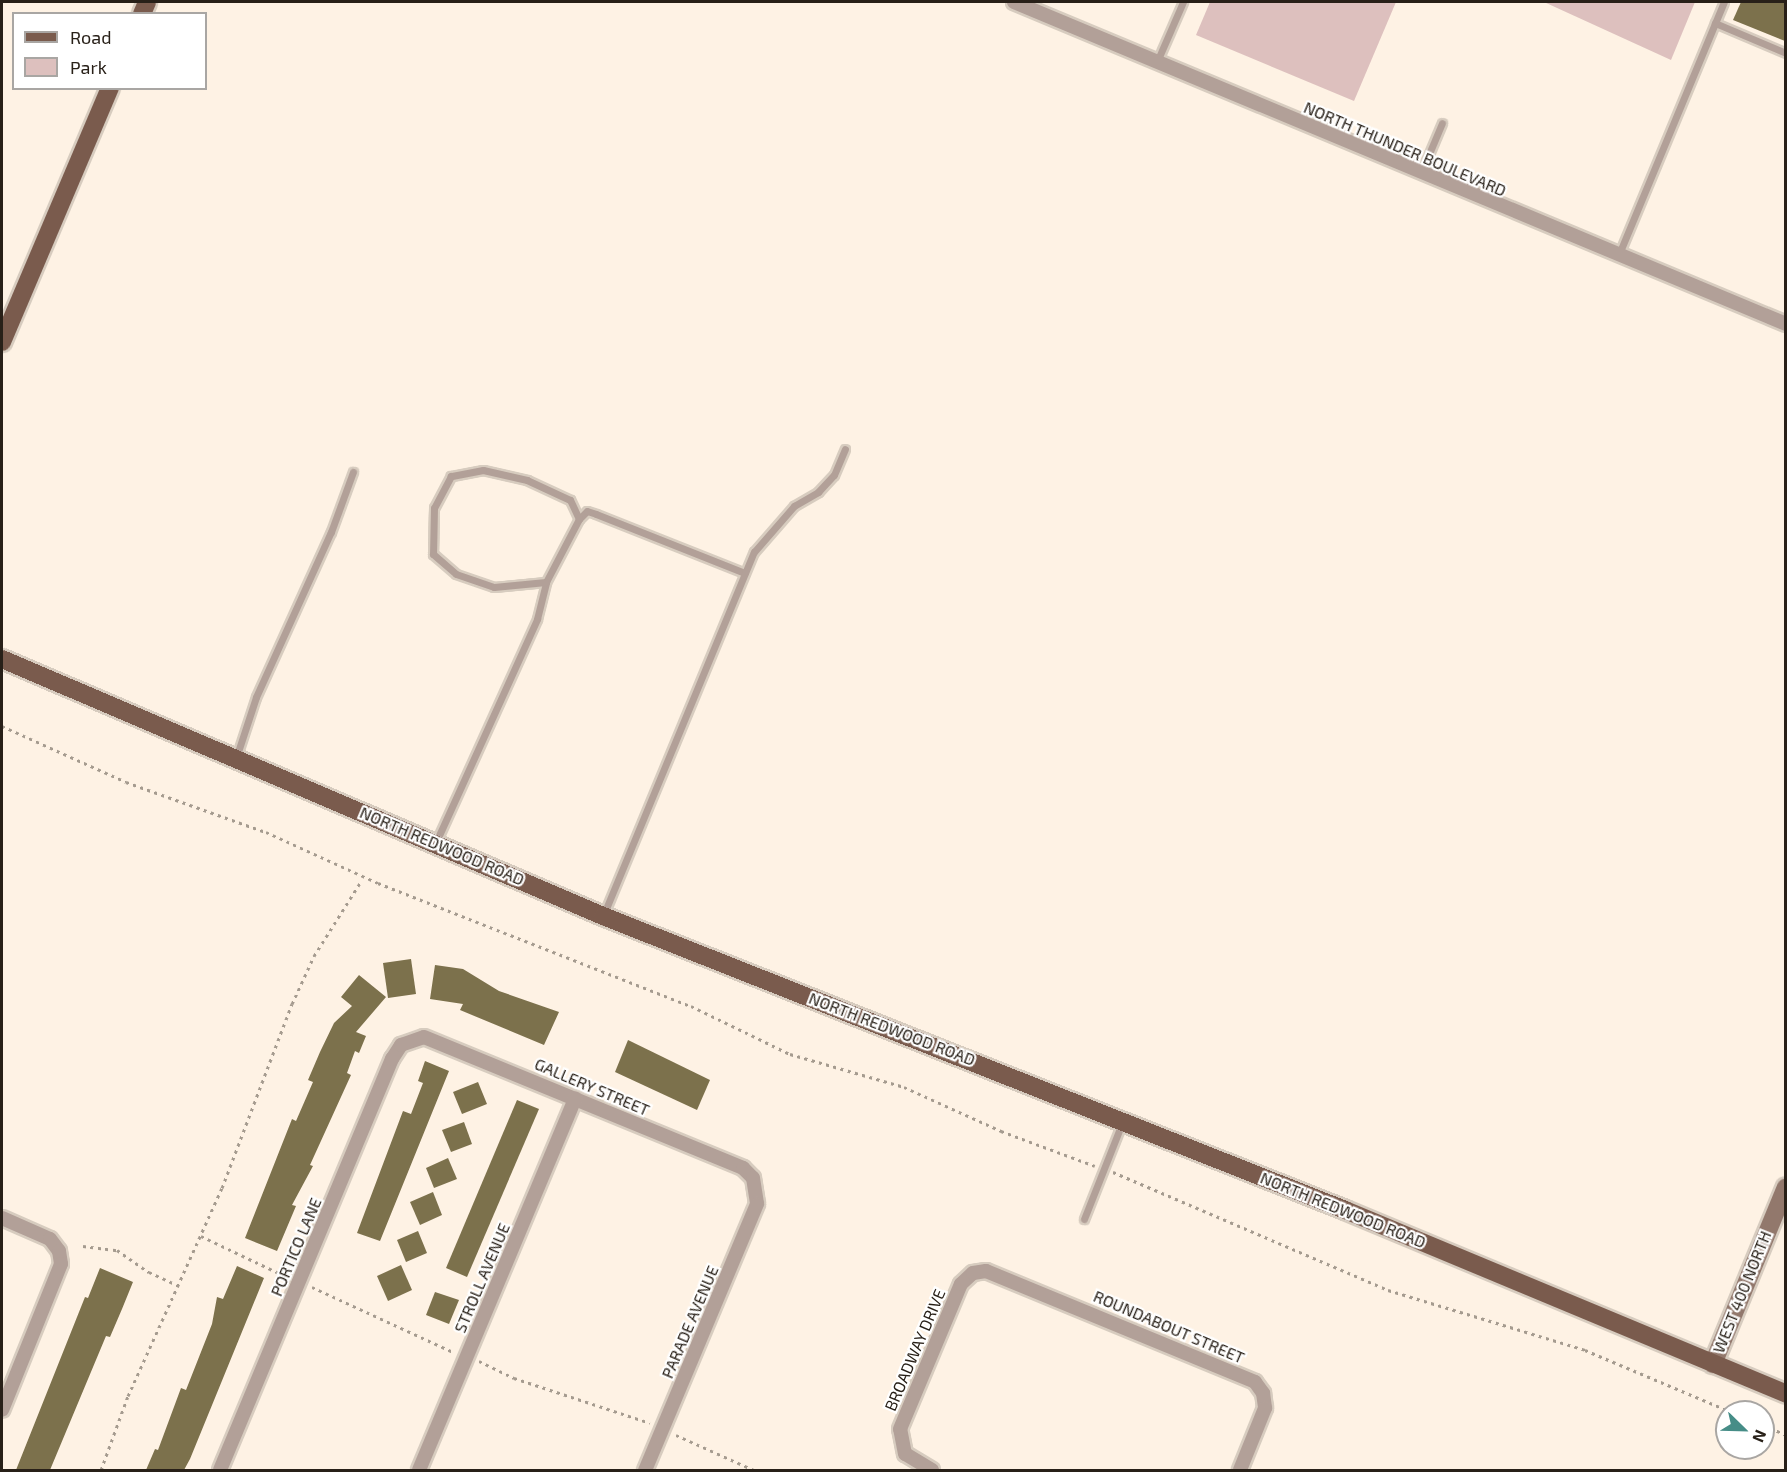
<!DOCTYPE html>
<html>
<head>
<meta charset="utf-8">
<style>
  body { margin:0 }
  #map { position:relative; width:1787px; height:1472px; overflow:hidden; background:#fef2e4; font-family:"Exo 2",sans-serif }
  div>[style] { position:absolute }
  .green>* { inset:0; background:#ddc0be }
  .building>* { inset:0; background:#7c714c }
  .path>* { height:3px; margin-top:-1.5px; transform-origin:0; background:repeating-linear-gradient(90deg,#a59b8f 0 3px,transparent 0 7.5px) }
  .roads { filter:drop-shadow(2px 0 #d7ccbf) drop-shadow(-2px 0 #d7ccbf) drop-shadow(0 2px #d7ccbf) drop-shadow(0 -2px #d7ccbf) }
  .lane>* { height:7px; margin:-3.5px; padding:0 3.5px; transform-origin:3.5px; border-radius:3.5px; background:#b2a098 }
  .street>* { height:14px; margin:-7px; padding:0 7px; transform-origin:7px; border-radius:7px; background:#b2a098 }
  .secondary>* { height:18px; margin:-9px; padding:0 9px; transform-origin:9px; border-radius:9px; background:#92786c }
  .primary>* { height:18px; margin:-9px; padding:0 9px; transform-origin:9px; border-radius:9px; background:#7a5b4d }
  span { translate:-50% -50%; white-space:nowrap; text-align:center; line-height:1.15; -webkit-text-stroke:4.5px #fff; paint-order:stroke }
  .street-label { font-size:16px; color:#282018 }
  .frame { position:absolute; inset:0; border:3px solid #282018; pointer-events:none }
  .legend { position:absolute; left:12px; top:12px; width:195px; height:78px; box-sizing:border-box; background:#fff; border:2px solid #a9a6a3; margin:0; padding:8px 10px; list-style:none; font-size:18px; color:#282018 }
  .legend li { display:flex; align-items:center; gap:12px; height:30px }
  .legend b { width:30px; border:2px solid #a9a6a3 }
  .north { position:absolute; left:1715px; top:1400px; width:60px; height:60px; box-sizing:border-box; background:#fff; border:2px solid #a9a6a3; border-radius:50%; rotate:113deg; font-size:16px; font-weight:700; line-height:24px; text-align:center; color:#282018 }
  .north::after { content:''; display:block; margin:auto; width:21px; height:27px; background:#468d87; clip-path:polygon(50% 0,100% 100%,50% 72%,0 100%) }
</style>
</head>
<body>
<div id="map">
  <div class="green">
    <div style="clip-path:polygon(1210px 2px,1396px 2px,1354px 101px,1196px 35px)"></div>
    <div style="clip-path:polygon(1544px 2px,1695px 2px,1671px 60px)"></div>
  </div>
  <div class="building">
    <div style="clip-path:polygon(1741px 2px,1785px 2px,1785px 41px,1733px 20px)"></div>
    <div style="clip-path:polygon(411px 959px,416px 994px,388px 998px,383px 963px)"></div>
    <div style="clip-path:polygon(435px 965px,463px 969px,499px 991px,559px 1012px,544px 1045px,460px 1010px,463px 1004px,430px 999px)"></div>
    <div style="clip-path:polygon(359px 975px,386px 997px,356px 1032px,366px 1036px,359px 1053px,355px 1051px,347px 1073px,351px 1075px,310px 1165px,313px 1166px,292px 1205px,296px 1206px,277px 1251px,245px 1238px,292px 1119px,296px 1121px,313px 1082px,308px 1080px,320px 1052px,334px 1023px,352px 1006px,341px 997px)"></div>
    <div style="clip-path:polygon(628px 1040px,710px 1080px,697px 1110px,615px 1072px)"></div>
    <div style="clip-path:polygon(425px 1061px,449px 1071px,380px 1241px,357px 1233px,403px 1111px,411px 1114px,423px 1083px,418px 1081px)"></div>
    <div style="clip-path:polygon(478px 1082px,487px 1104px,462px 1114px,453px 1092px)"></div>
    <div style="clip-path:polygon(517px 1100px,539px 1109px,467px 1277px,446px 1268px)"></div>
    <div style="clip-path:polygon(464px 1122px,472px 1144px,451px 1152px,442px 1130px)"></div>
    <div style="clip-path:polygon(448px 1158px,457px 1179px,434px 1188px,426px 1168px)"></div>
    <div style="clip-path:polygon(433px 1192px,442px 1215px,420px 1225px,410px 1202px)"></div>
    <div style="clip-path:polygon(418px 1231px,427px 1253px,406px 1262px,397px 1240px)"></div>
    <div style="clip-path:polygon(401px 1265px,412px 1290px,388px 1301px,377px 1276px)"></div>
    <div style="clip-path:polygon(237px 1266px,264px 1278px,190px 1459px,184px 1470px,146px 1470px,155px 1449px,158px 1450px,181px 1388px,186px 1390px,212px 1324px,217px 1297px,223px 1299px)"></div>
    <div style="clip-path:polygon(100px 1268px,133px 1282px,122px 1309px,110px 1337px,106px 1336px,50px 1470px,16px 1470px,85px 1297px,88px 1298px)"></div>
    <div style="clip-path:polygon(435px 1292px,459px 1300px,449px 1324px,426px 1315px)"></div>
  </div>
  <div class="path">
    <div style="left:2px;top:726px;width:136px;rotate:24.3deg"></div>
    <div style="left:126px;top:782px;width:149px;rotate:19.7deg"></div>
    <div style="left:266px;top:832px;width:123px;rotate:24.5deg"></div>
    <div style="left:378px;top:883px;width:336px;rotate:21.5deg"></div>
    <div style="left:691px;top:1006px;width:110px;rotate:25.9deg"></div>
    <div style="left:790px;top:1054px;width:119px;rotate:16.1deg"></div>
    <div style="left:904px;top:1087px;width:107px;rotate:24.4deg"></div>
    <div style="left:1001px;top:1131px;width:100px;rotate:20.4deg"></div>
    <div style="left:1113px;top:1172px;width:299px;rotate:23.2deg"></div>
    <div style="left:1388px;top:1290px;width:206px;rotate:16.9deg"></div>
    <div style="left:1585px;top:1350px;width:160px;rotate:22.9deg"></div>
    <div style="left:201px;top:1236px;width:95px;rotate:25.5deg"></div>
    <div style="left:83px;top:1246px;width:34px;rotate:7deg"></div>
    <div style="left:117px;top:1250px;width:39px;rotate:35deg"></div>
    <div style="left:149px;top:1272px;width:33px;rotate:25deg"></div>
    <div style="left:312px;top:1287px;width:155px;rotate:24.7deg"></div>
    <div style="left:479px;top:1361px;width:39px;rotate:26deg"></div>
    <div style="left:514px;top:1378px;width:143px;rotate:18.3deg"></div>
    <div style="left:1763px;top:1425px;width:25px;rotate:23deg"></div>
    <div style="left:676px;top:1435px;width:85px;rotate:24.2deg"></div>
    <div style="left:101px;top:1470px;width:79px;rotate:-70deg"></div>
    <div style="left:128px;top:1396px;width:228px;rotate:-65.7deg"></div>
    <div style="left:222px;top:1188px;width:197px;rotate:-69.2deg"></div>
    <div style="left:292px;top:1004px;width:53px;rotate:-65.4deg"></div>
    <div style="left:314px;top:956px;width:86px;rotate:-57.8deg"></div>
  </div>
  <div class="roads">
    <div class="lane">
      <div style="left:1715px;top:23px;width:77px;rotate:22.9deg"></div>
      <div style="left:1156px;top:64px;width:68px;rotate:-66.5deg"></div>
      <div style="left:1421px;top:173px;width:54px;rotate:-67.2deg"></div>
      <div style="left:1619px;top:254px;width:273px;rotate:-67.4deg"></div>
      <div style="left:579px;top:519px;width:11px;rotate:-45deg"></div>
      <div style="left:587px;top:511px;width:9px;rotate:18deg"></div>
      <div style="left:596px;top:514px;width:160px;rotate:21.6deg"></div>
      <div style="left:236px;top:758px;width:64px;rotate:-71.8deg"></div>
      <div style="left:256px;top:697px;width:181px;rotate:-65.6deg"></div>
      <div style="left:331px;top:532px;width:64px;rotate:-69.9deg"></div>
      <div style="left:436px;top:842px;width:245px;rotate:-65.6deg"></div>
      <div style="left:537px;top:619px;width:38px;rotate:-76deg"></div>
      <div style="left:546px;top:582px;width:71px;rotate:-62.4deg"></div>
      <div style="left:579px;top:519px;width:21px;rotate:-115deg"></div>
      <div style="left:570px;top:500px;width:47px;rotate:-155.1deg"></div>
      <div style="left:527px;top:480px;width:45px;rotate:-167.2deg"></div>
      <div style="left:483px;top:470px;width:33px;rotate:169deg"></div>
      <div style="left:451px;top:476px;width:36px;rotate:118deg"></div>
      <div style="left:434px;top:508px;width:46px;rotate:91.2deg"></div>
      <div style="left:433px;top:554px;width:30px;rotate:41deg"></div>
      <div style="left:456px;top:574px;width:40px;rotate:18.9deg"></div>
      <div style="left:494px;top:587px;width:52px;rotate:-5.5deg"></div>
      <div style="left:603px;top:916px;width:394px;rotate:-67.5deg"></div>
      <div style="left:754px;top:552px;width:61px;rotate:-49deg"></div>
      <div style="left:794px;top:506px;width:28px;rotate:-30deg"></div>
      <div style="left:818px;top:492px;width:23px;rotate:-47deg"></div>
      <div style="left:834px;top:475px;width:28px;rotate:-67deg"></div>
      <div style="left:1084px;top:1219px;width:103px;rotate:-68.4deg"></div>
    </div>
    <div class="street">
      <div style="left:1014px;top:2px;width:836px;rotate:22.64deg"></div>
      <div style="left:2px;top:1218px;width:52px;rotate:23.6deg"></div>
      <div style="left:50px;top:1239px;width:15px;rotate:53deg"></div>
      <div style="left:59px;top:1251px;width:13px;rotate:81deg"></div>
      <div style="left:61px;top:1264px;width:157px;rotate:112deg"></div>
      <div style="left:220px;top:1470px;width:446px;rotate:-67.3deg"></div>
      <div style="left:392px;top:1059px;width:17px;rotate:-57deg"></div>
      <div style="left:401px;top:1045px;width:24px;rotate:-19deg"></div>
      <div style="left:424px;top:1037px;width:345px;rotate:22.3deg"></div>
      <div style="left:743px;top:1168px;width:14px;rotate:45deg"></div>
      <div style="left:753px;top:1178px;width:26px;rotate:81deg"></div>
      <div style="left:757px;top:1204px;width:289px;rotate:112.8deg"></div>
      <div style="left:419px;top:1470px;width:403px;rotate:-67.2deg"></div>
      <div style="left:932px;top:1470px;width:31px;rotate:-149deg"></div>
      <div style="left:905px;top:1454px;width:25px;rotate:-101deg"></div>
      <div style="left:900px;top:1429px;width:157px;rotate:-67.2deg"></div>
      <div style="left:961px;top:1284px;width:16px;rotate:-43deg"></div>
      <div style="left:973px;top:1273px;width:13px;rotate:-9deg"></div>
      <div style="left:986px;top:1271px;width:291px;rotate:22.4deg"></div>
      <div style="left:1255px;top:1382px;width:14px;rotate:54deg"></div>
      <div style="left:1263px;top:1393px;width:15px;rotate:82deg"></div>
      <div style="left:1265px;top:1408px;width:67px;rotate:112deg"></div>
    </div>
    <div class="secondary">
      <div style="left:1713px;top:1364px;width:191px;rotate:-67.6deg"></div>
    </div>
    <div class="primary">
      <div style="left:142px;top:14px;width:13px;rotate:-67deg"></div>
      <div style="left:2px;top:342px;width:276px;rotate:-67deg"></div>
      <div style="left:2px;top:659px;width:654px;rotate:23.15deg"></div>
      <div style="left:603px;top:916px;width:798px;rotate:21.61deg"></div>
      <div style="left:1345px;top:1210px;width:478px;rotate:22.6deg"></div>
    </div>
  </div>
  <div class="street-label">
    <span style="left:1405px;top:149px;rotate:23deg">NORTH THUNDER BOULEVARD</span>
    <span style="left:442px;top:846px;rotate:23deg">NORTH REDWOOD ROAD</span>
    <span style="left:892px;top:1029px;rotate:21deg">NORTH REDWOOD ROAD</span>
    <span style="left:592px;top:1087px;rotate:23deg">GALLERY STREET</span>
    <span style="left:1343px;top:1210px;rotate:22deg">NORTH REDWOOD ROAD</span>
    <span style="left:296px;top:1247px;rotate:-67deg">PORTICO LANE</span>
    <span style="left:482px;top:1278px;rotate:-67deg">STROLL AVENUE</span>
    <span style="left:1742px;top:1292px;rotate:-68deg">WEST 400 NORTH</span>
    <span style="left:690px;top:1322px;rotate:-67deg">PARADE AVENUE</span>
    <span style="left:1169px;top:1327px;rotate:23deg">ROUNDABOUT STREET</span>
    <span style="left:915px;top:1350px;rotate:-67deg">BROADWAY DRIVE</span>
  </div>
  <div class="frame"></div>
  <ul class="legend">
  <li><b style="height:8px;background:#7a5b4d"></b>Road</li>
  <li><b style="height:16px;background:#ddc0be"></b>Park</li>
  </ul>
  <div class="north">N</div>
</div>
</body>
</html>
